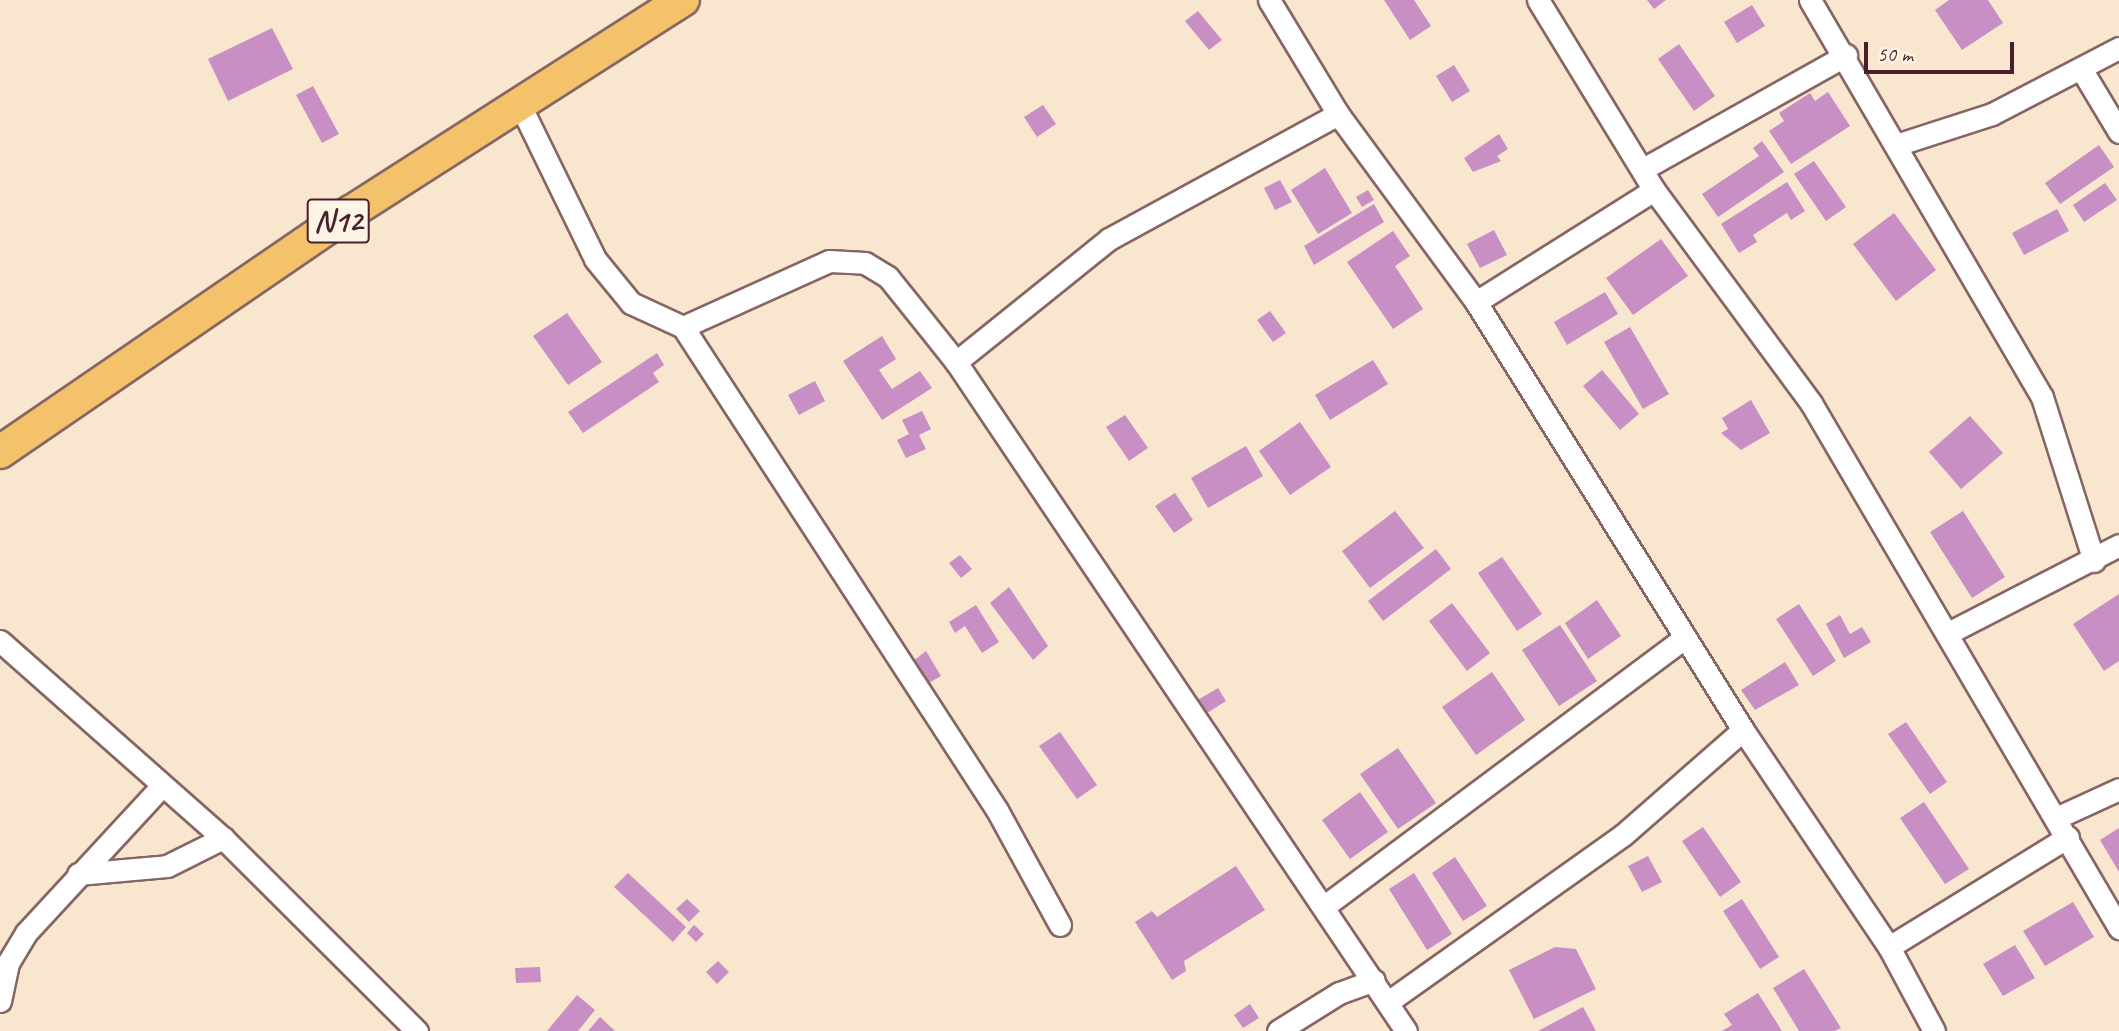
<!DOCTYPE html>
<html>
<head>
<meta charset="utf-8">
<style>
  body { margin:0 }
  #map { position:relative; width:2119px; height:1031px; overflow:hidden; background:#f8e6cf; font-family:Caveat,sans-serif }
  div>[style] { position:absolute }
  .building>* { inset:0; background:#c88fc5 }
  .roads { filter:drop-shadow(2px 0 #876564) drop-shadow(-2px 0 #876564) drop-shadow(0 2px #876564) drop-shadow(0 -2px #876564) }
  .minor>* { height:21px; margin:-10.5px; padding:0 10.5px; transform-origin:10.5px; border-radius:10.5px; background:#fff }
  .highway>* { height:32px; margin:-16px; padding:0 16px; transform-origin:16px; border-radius:16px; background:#f3c26a }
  span { translate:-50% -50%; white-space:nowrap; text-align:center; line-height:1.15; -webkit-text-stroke:7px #fcf5e5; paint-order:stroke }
  .shield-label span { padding:2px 5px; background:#fcf5e5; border:2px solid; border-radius:5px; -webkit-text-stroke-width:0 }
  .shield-label { font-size:32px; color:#4a1f2b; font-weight:700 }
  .scale { position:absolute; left:1864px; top:42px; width:150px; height:32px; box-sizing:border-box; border:4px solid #4a1f2b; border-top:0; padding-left:9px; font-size:21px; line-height:24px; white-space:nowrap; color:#4a1f2b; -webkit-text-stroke:5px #fcf5e5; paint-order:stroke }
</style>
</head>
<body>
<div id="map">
  <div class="building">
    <div style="clip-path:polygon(1384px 0,1414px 0,1431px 26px,1410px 40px)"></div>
    <div style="clip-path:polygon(1647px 0,1666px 0,1654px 9px)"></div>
    <div style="clip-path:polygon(1949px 0,1988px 0,2003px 23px,1962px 50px,1935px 10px)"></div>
    <div style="clip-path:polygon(1752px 5px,1765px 26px,1737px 43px,1724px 22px)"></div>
    <div style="clip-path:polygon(1198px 11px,1222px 40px,1209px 50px,1185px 21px)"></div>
    <div style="clip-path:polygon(272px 28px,293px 69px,228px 101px,208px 59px)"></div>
    <div style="clip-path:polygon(1679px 44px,1715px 96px,1694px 111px,1658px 59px)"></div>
    <div style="clip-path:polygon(1454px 65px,1470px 91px,1452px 102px,1436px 76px)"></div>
    <div style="clip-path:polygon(313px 86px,339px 134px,322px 143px,296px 95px)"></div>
    <div style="clip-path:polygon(1828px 92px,1850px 126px,1791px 164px,1769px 131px,1784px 121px,1779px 113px,1810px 93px,1815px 101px)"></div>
    <div style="clip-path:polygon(1043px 105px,1056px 124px,1037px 137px,1024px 117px)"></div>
    <div style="clip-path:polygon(1499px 134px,1508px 149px,1497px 156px,1501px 161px,1473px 172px,1464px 158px)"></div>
    <div style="clip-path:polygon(1762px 141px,1784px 172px,1718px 217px,1702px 194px,1759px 156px,1753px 148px)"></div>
    <div style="clip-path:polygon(2099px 145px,2114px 167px,2060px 204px,2045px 183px)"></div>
    <div style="clip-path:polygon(1814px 161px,1846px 207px,1826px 221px,1794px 174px)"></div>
    <div style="clip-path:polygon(1325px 168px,1352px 213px,1318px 234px,1291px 190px)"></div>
    <div style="clip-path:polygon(1280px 180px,1292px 202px,1275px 210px,1264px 188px)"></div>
    <div style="clip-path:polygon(1787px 182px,1805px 211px,1791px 220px,1787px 213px,1753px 235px,1757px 242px,1739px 253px,1721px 224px)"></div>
    <div style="clip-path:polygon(2105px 183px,2117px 200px,2084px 222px,2073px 205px)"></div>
    <div style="clip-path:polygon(1368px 190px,1374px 200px,1362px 207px,1356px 197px)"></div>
    <div style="clip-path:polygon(1374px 204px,1384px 222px,1314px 265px,1304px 246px)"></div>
    <div style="clip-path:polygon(2057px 209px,2069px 231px,2024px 255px,2012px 233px)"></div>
    <div style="clip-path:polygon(1894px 213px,1936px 270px,1896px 301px,1853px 244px)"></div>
    <div style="clip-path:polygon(1494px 230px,1507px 255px,1480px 268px,1467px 244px)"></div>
    <div style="clip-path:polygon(1393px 231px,1410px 256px,1395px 266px,1423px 309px,1393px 329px,1347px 262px)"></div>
    <div style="clip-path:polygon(1661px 239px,1688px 276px,1633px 315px,1606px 278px)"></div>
    <div style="clip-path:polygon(1605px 292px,1618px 314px,1567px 345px,1554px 322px)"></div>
    <div style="clip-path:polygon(1270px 311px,1286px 333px,1273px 342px,1257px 320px)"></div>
    <div style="clip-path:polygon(567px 313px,602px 362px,568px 385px,533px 336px)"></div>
    <div style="clip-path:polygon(1630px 327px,1669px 394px,1643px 409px,1604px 342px)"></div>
    <div style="clip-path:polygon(882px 336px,896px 359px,879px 370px,892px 389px,920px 371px,932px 388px,882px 420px,843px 361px)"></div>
    <div style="clip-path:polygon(657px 353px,664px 365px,653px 373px,659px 382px,583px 433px,568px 412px)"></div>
    <div style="clip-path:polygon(1373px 360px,1388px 384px,1330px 420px,1315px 395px)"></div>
    <div style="clip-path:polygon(1602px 370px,1639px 414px,1620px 430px,1583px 386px)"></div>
    <div style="clip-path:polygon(815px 381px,825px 401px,799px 415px,788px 395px)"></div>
    <div style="clip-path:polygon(1751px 400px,1770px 433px,1741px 450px,1721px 433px,1728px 429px,1722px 418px)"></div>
    <div style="clip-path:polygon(922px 411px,931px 429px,919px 435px,926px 449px,906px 458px,897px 440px,909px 434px,902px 420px)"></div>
    <div style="clip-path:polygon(1125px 415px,1148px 448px,1129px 461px,1106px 427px)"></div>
    <div style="clip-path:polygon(1970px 416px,2003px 453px,1961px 489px,1929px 452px)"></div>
    <div style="clip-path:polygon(1300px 422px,1331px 467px,1290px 495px,1259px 451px)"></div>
    <div style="clip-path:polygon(1246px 446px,1263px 476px,1208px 508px,1191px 478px)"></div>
    <div style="clip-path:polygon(1175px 493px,1193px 520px,1174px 533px,1155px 506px)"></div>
    <div style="clip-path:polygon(1395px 511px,1424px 548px,1370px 588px,1342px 551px)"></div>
    <div style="clip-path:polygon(1963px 511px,2005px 577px,1972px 598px,1930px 532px)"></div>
    <div style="clip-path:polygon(1436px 549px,1451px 569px,1383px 621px,1368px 601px)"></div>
    <div style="clip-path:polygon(960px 555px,972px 569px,961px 578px,949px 563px)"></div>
    <div style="clip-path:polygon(1502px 557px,1542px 614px,1517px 631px,1478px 573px)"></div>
    <div style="clip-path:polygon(1009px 587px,1048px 646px,1033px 660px,990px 603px)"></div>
    <div style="clip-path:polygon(2119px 594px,2119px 661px,2104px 671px,2073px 624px)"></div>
    <div style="clip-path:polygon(1597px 600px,1621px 636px,1588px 659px,1565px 623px)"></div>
    <div style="clip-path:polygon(1452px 603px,1490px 653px,1467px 671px,1429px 621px)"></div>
    <div style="clip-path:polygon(1799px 604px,1836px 661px,1813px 676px,1776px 619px)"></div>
    <div style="clip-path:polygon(976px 605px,999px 642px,982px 653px,965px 626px,955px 633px,949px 622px)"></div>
    <div style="clip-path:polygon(1840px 615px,1850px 634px,1862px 627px,1871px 642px,1844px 658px,1826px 624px)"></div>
    <div style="clip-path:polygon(1560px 625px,1597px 681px,1559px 706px,1522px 650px)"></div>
    <div style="clip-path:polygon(926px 651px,941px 676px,927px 684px,912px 662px)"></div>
    <div style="clip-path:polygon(1785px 662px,1799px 685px,1755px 710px,1741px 690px)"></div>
    <div style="clip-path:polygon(1492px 672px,1525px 720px,1476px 755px,1442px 707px)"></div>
    <div style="clip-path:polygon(1218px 688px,1226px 701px,1204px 715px,1196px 701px)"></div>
    <div style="clip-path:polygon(1906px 722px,1947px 782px,1930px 794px,1888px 734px)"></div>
    <div style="clip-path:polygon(1060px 732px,1097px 785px,1077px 799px,1039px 746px)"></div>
    <div style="clip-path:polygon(1398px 748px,1436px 803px,1398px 829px,1360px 774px)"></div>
    <div style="clip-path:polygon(1360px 792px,1388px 832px,1350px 859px,1322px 820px)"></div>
    <div style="clip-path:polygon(1924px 802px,1969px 869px,1945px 884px,1900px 818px)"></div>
    <div style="clip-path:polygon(1703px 827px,1741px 882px,1720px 897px,1682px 841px)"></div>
    <div style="clip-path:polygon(2119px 828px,2119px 872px,2100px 840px)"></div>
    <div style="clip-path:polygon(1648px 856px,1662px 882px,1642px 892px,1628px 866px)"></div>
    <div style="clip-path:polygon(1455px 857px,1487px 906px,1463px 921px,1432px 873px)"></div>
    <div style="clip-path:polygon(1236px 866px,1265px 910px,1184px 961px,1186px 971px,1172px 980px,1135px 922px,1152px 911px,1157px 917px)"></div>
    <div style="clip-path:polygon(628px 873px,686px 927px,673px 942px,614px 887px)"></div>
    <div style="clip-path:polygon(1414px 873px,1452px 934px,1427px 950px,1389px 889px)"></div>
    <div style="clip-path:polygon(687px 899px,700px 911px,689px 922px,676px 909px)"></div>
    <div style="clip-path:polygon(1742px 899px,1779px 957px,1760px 969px,1723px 911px)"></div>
    <div style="clip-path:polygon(2073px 902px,2094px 937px,2045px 966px,2023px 931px)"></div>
    <div style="clip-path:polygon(694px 925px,704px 934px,696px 942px,687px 933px)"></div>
    <div style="clip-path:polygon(2015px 945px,2035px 978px,2003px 996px,1983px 964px)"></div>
    <div style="clip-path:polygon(1555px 947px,1576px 949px,1596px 989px,1534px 1019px,1509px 970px)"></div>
    <div style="clip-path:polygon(718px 961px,729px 972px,717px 984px,706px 972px)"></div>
    <div style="clip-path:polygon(540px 967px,541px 982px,516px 983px,515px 968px)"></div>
    <div style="clip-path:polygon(1804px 969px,1841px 1028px,1835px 1031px,1799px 1031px,1773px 988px)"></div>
    <div style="clip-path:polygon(1758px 993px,1782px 1031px,1722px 1031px,1732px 1025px,1724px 1014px)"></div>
    <div style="clip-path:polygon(577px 995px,595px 1010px,578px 1031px,547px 1031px)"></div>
    <div style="clip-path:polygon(1250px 1004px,1259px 1018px,1243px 1028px,1234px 1015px)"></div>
    <div style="clip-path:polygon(1583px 1007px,1596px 1031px,1538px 1031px)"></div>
    <div style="clip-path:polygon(600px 1017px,615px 1031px,588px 1031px)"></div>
  </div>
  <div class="roads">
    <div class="minor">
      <div style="left:1269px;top:0;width:133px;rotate:58.8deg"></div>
      <div style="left:1338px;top:114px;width:233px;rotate:53.7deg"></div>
      <div style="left:1476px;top:302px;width:504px;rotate:58.04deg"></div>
      <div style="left:1743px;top:730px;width:262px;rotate:56.1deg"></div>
      <div style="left:1889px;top:947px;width:95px;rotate:61.8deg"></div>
      <div style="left:1538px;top:0;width:223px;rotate:58.6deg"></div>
      <div style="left:1654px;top:190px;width:265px;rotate:53.6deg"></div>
      <div style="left:1811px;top:403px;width:609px;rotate:59.6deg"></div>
      <div style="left:1810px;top:0;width:460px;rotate:59.7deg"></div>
      <div style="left:2042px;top:397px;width:172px;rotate:72.4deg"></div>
      <div style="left:2083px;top:72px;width:70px;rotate:59deg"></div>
      <div style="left:521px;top:107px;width:169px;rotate:64deg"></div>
      <div style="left:595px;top:259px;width:57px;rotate:50.7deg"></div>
      <div style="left:631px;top:303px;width:57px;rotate:24.8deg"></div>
      <div style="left:683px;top:327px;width:576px;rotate:56.97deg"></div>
      <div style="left:997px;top:810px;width:131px;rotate:61.3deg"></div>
      <div style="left:1896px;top:145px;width:101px;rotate:-17.9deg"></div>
      <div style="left:1992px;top:114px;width:143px;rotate:-27.5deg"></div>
      <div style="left:1643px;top:169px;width:233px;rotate:-29.3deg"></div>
      <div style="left:1476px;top:302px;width:210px;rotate:-32.2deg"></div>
      <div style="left:683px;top:327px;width:160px;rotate:-24.3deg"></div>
      <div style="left:829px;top:261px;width:36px;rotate:3deg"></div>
      <div style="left:865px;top:263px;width:27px;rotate:31deg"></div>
      <div style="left:888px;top:277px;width:109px;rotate:51.3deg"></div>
      <div style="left:956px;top:362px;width:806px;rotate:56.07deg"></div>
      <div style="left:956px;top:362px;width:196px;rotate:-38.8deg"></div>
      <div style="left:1109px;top:239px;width:261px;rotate:-28.6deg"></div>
      <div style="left:1950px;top:632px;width:190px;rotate:-27.2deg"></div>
      <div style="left:0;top:641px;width:298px;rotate:41.5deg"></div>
      <div style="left:223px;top:838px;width:274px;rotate:44.9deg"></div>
      <div style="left:2056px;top:818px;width:69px;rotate:-24.7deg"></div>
      <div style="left:78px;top:874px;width:89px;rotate:-5.1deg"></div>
      <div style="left:167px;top:866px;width:63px;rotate:-26.6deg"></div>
      <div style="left:1326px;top:905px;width:448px;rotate:-36.7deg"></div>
      <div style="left:1889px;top:947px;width:210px;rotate:-31.6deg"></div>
      <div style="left:0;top:1001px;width:39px;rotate:-78deg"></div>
      <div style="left:8px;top:963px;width:35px;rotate:-59deg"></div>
      <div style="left:26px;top:933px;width:197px;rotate:-47.3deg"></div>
      <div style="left:1388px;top:1002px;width:288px;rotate:-35.4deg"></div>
      <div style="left:1623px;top:835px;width:159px;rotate:-41.2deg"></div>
      <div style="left:1278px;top:1031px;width:72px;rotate:-31.9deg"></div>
      <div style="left:1339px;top:993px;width:37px;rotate:-20deg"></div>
    </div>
    <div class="highway">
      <div style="left:0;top:452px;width:425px;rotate:-34.4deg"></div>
      <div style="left:351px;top:212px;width:394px;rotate:-32.6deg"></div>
    </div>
  </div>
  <div class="shield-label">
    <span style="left:338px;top:221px">N12</span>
  </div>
  <div class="scale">50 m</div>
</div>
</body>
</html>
